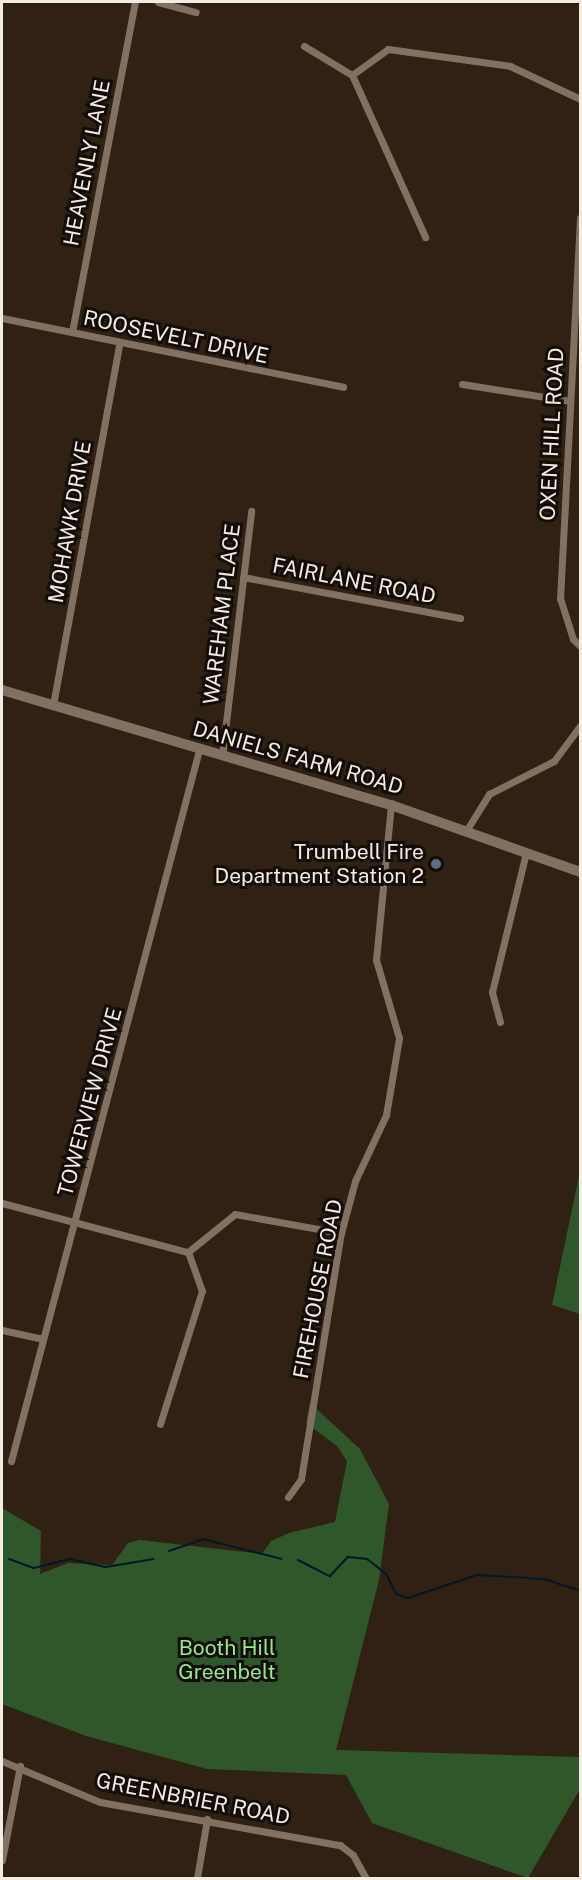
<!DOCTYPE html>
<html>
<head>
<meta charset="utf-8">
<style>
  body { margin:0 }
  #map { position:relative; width:582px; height:1880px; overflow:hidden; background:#2f2213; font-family:"Public Sans",sans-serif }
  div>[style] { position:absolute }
  .green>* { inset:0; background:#30562b }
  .stream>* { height:2px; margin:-1px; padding:0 1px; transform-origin:1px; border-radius:1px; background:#001829 }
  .minor>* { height:7px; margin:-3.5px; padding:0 3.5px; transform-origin:3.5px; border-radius:3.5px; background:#807160 }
  .secondary>* { height:10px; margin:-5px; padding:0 5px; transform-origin:5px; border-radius:5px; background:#807160 }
  .dots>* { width:16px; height:16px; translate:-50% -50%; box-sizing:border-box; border:3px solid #130d07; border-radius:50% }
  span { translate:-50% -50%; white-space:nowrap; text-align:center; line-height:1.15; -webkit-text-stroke:6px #130d07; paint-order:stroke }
  .street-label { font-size:21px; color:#f4ebe1 }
  .poi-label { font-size:21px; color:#f4ebe1 }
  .right { translate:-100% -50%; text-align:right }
  .park-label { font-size:21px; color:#97e88c }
  .frame { position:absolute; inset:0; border:3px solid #f4ebe1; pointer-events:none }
</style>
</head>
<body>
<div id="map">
  <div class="green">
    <div style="clip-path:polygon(580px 1171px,580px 1314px,552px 1305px)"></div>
    <div style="clip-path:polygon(310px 1403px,360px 1449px,389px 1504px,379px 1580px,336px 1750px,580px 1757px,580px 1789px,528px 1878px,372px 1823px,346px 1775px,207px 1769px,86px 1736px,2px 1704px,2px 1508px,41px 1531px,40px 1574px,68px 1563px,112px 1565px,128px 1543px,140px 1540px,262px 1554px,271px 1541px,289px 1533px,335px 1522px,347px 1461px,337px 1446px,306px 1423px)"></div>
  </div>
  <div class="stream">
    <div style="left:169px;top:1551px;width:36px;rotate:-19deg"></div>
    <div style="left:203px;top:1539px;width:81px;rotate:14.2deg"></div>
    <div style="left:9px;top:1559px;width:27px;rotate:20deg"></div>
    <div style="left:34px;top:1568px;width:37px;rotate:-14deg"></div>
    <div style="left:70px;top:1559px;width:37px;rotate:13deg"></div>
    <div style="left:106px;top:1567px;width:48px;rotate:-9.7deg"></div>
    <div style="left:298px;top:1560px;width:36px;rotate:27deg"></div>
    <div style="left:330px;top:1576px;width:26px;rotate:-47deg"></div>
    <div style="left:348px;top:1557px;width:19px;rotate:6deg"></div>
    <div style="left:367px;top:1559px;width:24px;rotate:38deg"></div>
    <div style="left:386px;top:1574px;width:22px;rotate:63deg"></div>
    <div style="left:396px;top:1594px;width:13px;rotate:18deg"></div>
    <div style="left:408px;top:1598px;width:73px;rotate:-18.4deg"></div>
    <div style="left:477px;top:1575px;width:67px;rotate:3.4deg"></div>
    <div style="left:544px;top:1579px;width:38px;rotate:18deg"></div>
  </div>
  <div class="minor">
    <div style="left:158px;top:2px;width:39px;rotate:15deg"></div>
    <div style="left:304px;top:46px;width:56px;rotate:31.1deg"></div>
    <div style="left:352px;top:75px;width:178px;rotate:65.7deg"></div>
    <div style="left:352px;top:75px;width:44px;rotate:-35.8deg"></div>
    <div style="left:388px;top:49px;width:123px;rotate:7.9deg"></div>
    <div style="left:510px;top:66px;width:77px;rotate:25.2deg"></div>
    <div style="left:580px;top:218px;width:381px;rotate:93deg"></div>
    <div style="left:560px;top:598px;width:43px;rotate:72.4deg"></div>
    <div style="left:573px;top:639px;width:10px;rotate:45deg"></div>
    <div style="left:2px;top:318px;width:348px;rotate:11.4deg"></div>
    <div style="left:72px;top:332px;width:336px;rotate:-79.2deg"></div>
    <div style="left:462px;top:384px;width:109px;rotate:8.9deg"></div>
    <div style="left:243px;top:577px;width:221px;rotate:10.7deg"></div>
    <div style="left:53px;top:705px;width:366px;rotate:-79.6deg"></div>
    <div style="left:222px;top:756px;width:247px;rotate:-83.2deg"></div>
    <div style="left:466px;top:831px;width:44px;rotate:-58.1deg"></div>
    <div style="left:489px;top:794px;width:73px;rotate:-26.9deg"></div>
    <div style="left:554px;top:761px;width:44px;rotate:-53.4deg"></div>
    <div style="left:500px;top:1022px;width:31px;rotate:-105deg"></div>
    <div style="left:492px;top:992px;width:143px;rotate:-76.3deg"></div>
    <div style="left:2px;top:1203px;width:192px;rotate:14.8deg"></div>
    <div style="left:188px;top:1252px;width:60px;rotate:-39deg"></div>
    <div style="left:235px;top:1214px;width:108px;rotate:10.2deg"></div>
    <div style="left:2px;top:1330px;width:42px;rotate:12.4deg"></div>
    <div style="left:160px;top:1424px;width:139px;rotate:-72.5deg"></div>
    <div style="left:202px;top:1291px;width:41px;rotate:-109.7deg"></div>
    <div style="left:11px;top:1461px;width:735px;rotate:-75.19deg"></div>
    <div style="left:288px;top:1497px;width:22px;rotate:-54deg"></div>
    <div style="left:301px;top:1479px;width:249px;rotate:-80.8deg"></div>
    <div style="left:341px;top:1233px;width:54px;rotate:-74.9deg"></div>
    <div style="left:355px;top:1181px;width:73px;rotate:-64.8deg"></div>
    <div style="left:386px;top:1115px;width:78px;rotate:-80.4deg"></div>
    <div style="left:399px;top:1038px;width:81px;rotate:-106.4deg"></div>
    <div style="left:376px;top:960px;width:156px;rotate:-84.5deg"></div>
    <div style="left:2px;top:1761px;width:106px;rotate:22.7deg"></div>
    <div style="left:100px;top:1802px;width:244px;rotate:10.2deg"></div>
    <div style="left:340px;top:1845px;width:16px;rotate:38deg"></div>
    <div style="left:353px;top:1855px;width:26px;rotate:61deg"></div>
    <div style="left:2px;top:1860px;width:96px;rotate:-79.2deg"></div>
    <div style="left:197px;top:1878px;width:60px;rotate:-80.4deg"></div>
  </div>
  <div class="secondary">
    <div style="left:2px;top:690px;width:406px;rotate:16.5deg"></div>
    <div style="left:391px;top:805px;width:201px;rotate:19.5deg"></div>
  </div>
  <div class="dots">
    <div style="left:436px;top:864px;background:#5c6f8a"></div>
  </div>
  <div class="street-label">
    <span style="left:87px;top:163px;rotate:-79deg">HEAVENLY LANE</span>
    <span style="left:176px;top:337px;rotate:12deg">ROOSEVELT DRIVE</span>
    <span style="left:552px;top:434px;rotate:-87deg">OXEN HILL ROAD</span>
    <span style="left:70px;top:522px;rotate:-80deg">MOHAWK DRIVE</span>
    <span style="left:354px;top:581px;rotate:11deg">FAIRLANE ROAD</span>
    <span style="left:222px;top:614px;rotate:-83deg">WAREHAM PLACE</span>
    <span style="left:298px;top:758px;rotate:16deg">DANIELS FARM ROAD</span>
    <span style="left:90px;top:1102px;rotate:-75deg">TOWERVIEW DRIVE</span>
    <span style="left:318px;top:1289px;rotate:-79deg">FIREHOUSE ROAD</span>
    <span style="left:193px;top:1799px;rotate:11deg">GREENBRIER ROAD</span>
  </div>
  <div class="poi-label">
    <span class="right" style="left:424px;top:864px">Trumbell Fire<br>Department Station 2</span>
  </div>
  <div class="park-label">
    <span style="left:227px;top:1660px">Booth Hill<br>Greenbelt</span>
  </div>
  <div class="frame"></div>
</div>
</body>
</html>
